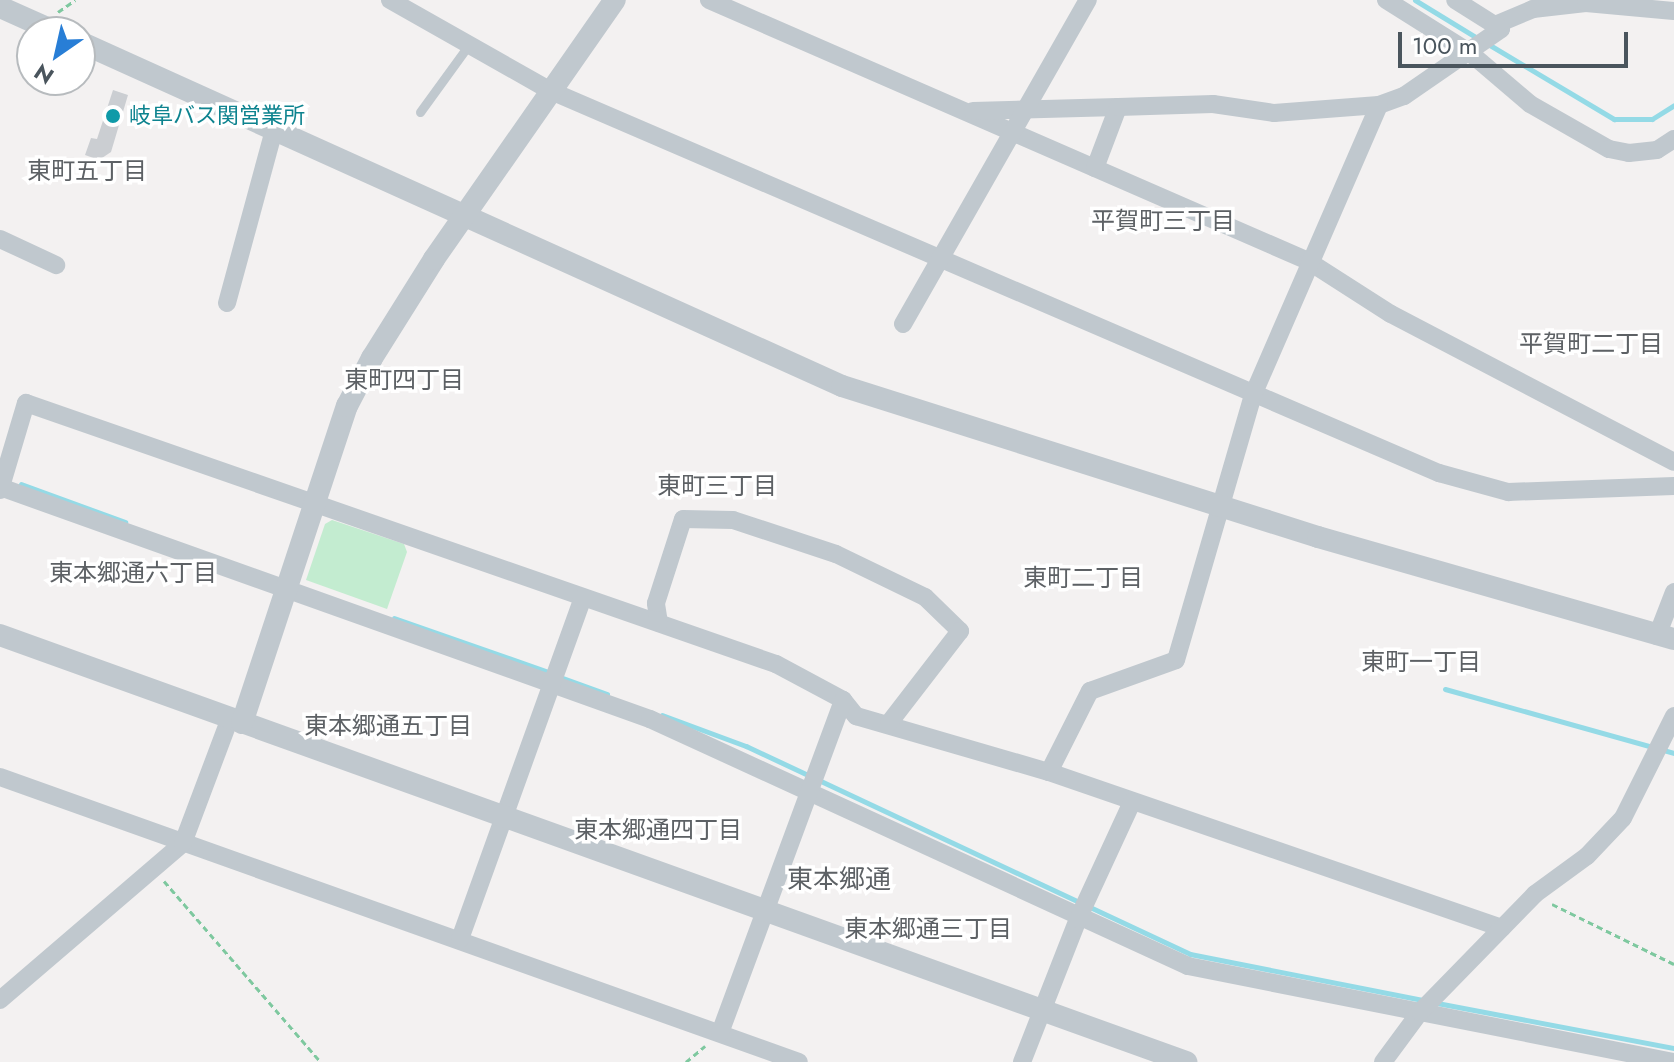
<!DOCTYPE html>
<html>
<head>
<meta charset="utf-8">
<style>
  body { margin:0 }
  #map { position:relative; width:1674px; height:1062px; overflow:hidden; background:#f3f1f1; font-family:Jost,"Noto Sans JP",sans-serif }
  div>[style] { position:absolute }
  .green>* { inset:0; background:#c3ecd0 }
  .stream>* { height:5px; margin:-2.5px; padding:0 2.5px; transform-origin:2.5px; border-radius:2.5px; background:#94dae6 }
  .building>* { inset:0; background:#cbced2 }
  .path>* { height:3px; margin-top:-1.5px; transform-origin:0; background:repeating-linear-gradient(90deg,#7ec89f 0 6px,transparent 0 10px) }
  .service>* { height:9px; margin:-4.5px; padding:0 4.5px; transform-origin:4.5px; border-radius:4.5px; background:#c0c8ce }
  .minor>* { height:18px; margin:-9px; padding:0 9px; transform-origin:9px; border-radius:9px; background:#c0c8ce }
  .tertiary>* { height:22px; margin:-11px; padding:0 11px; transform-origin:11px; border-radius:11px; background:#c0c8ce }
  .dots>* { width:22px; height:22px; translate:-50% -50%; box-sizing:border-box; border:4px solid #fff; border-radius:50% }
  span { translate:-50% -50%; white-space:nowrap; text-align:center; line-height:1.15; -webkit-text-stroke:7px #fff; paint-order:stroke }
  .culture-label { font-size:22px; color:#0d838f }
  .left { translate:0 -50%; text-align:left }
  .neighbourhood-label { font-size:24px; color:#5d6165 }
  .quarter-label { font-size:26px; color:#5d6165 }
  .north { position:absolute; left:16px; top:16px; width:80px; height:80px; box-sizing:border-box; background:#fff; border:2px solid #b7bbbe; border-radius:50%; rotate:214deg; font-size:22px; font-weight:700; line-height:32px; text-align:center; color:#4a555d }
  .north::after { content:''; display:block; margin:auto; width:28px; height:36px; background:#287ed6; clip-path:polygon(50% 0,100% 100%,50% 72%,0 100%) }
  .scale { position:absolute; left:1398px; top:32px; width:230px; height:36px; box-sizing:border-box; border:4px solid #4a555d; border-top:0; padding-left:10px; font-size:24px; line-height:28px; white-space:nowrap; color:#4a555d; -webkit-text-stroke:6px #fff; paint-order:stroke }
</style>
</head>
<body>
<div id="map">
  <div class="green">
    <div style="clip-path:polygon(332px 520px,404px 544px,407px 552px,387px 609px,306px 580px,325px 524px)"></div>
  </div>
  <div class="stream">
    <div style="left:1415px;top:0;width:75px;rotate:31.4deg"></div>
    <div style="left:1488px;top:44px;width:147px;rotate:30.8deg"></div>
    <div style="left:1614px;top:119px;width:38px"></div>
    <div style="left:1652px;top:119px;width:26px;rotate:-32deg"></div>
    <div style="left:21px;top:484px;width:111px;rotate:20.1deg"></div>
    <div style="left:394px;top:618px;width:166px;rotate:19.3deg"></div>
    <div style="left:560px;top:677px;width:50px;rotate:19.9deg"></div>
    <div style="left:1445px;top:689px;width:238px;rotate:15.6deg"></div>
    <div style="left:662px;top:715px;width:90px;rotate:20.3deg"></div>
    <div style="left:746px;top:746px;width:490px;rotate:25.1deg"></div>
    <div style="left:1190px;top:954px;width:237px;rotate:11.2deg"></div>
    <div style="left:1437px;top:1003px;width:241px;rotate:10.8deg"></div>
  </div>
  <div class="building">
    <div style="clip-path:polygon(113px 90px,128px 95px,111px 152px,99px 160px,85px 155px,91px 138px,97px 139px)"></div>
  </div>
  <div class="path">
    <div style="left:58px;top:12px;width:21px;rotate:-35deg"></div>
    <div style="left:164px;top:881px;width:240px;rotate:49.1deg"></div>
    <div style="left:1552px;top:904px;width:136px;rotate:26.2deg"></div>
    <div style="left:686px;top:1062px;width:25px;rotate:-40deg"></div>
  </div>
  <div class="service">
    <div style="left:420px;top:112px;width:82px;rotate:-54deg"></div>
  </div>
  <div class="minor">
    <div style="left:390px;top:0;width:185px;rotate:29.5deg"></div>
    <div style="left:551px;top:91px;width:967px;rotate:23.28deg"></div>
    <div style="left:1439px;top:473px;width:72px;rotate:15.4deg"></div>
    <div style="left:1508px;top:492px;width:166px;rotate:-2.1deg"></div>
    <div style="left:709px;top:0;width:653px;rotate:23.54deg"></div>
    <div style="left:1308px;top:261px;width:98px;rotate:32.6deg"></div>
    <div style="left:1391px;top:314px;width:319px;rotate:27.6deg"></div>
    <div style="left:1386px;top:0;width:98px;rotate:32.1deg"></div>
    <div style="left:1469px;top:52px;width:80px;rotate:40.4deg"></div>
    <div style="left:1530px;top:104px;width:91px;rotate:29.7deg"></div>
    <div style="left:1609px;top:149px;width:20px;rotate:11deg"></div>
    <div style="left:1629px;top:153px;width:28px;rotate:-6deg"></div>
    <div style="left:1657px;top:150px;width:20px;rotate:-33deg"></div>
    <div style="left:1495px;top:25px;width:41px;rotate:-22.8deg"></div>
    <div style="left:1533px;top:9px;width:53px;rotate:-6.5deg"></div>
    <div style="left:1586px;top:3px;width:88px;rotate:5.2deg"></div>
    <div style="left:973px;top:111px;width:145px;rotate:-1.6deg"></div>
    <div style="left:1095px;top:168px;width:65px;rotate:-69.3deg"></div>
    <div style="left:1118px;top:107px;width:95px;rotate:-1.8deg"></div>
    <div style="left:1213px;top:104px;width:62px;rotate:8.4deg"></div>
    <div style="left:1274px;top:113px;width:105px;rotate:-4.4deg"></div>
    <div style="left:1379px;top:105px;width:27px;rotate:-20deg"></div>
    <div style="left:1404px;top:96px;width:118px;rotate:-34.6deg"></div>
    <div style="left:1501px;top:29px;width:54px;rotate:-147.8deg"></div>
    <div style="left:0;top:239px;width:62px;rotate:24.9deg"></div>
    <div style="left:227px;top:303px;width:179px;rotate:-74.8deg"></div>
    <div style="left:903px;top:324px;width:373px;rotate:-60.3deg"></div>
    <div style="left:0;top:487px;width:690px;rotate:19.64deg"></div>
    <div style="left:650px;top:719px;width:592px;rotate:24.66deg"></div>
    <div style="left:1188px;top:966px;width:495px;rotate:11.2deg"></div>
    <div style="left:0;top:490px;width:91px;rotate:-73.4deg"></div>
    <div style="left:26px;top:403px;width:794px;rotate:19.19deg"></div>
    <div style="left:776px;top:664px;width:76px;rotate:28.2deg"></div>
    <div style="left:843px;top:700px;width:21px;rotate:51deg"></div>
    <div style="left:856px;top:716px;width:201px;rotate:16.2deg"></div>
    <div style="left:1049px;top:772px;width:479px;rotate:19deg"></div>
    <div style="left:659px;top:623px;width:20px;rotate:-99deg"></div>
    <div style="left:656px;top:603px;width:88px;rotate:-72.2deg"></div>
    <div style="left:683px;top:519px;width:50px;rotate:1.1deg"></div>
    <div style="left:733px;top:520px;width:108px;rotate:18.3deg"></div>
    <div style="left:836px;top:554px;width:99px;rotate:25.8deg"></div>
    <div style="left:925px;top:597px;width:49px;rotate:44.2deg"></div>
    <div style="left:960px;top:631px;width:115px;rotate:127.6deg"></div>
    <div style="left:1657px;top:636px;width:47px;rotate:-68.9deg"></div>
    <div style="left:1049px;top:772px;width:91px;rotate:-63.2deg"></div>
    <div style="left:1090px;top:691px;width:91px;rotate:-19.8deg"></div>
    <div style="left:1176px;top:660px;width:276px;rotate:-73.8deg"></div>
    <div style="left:1253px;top:395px;width:316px;rotate:-66.5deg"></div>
    <div style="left:0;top:777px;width:848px;rotate:19.63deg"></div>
    <div style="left:460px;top:939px;width:363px;rotate:-70.2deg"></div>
    <div style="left:0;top:1000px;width:241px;rotate:-40.6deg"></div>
    <div style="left:183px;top:843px;width:134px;rotate:-69.4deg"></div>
    <div style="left:720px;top:1033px;width:355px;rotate:-69.7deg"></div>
    <div style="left:1022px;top:1062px;width:154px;rotate:-68.6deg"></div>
    <div style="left:1078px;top:919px;width:129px;rotate:-65.2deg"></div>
    <div style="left:1383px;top:1062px;width:62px;rotate:-53.5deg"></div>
    <div style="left:1420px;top:1012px;width:165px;rotate:-45.7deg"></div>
    <div style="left:1535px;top:894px;width:64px;rotate:-36.2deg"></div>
    <div style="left:1587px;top:856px;width:52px;rotate:-46.5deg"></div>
    <div style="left:1623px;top:818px;width:114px;rotate:-63.4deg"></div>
  </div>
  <div class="tertiary">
    <div style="left:0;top:7px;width:61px;rotate:24.1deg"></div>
    <div style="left:80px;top:42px;width:836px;rotate:24.3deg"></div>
    <div style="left:842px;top:386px;width:499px;rotate:17.6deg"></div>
    <div style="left:1318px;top:537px;width:370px;rotate:16deg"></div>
    <div style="left:0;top:635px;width:1261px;rotate:19.8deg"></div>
    <div style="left:242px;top:723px;width:334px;rotate:-71.7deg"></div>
    <div style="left:347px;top:406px;width:54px;rotate:-62.5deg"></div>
    <div style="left:372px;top:358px;width:117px;rotate:-57.9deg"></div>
    <div style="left:434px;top:259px;width:316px;rotate:-55.1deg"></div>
  </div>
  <div class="dots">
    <div style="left:113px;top:116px;background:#0f9aa8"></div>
  </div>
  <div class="culture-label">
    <span class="left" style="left:129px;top:116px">岐阜バス関営業所</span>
  </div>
  <div class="neighbourhood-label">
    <span style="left:87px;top:171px">東町五丁目</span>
    <span style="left:1163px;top:221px">平賀町三丁目</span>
    <span style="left:1591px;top:344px">平賀町二丁目</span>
    <span style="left:404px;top:380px">東町四丁目</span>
    <span style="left:717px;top:486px">東町三丁目</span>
    <span style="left:133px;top:573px">東本郷通六丁目</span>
    <span style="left:1083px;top:578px">東町二丁目</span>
    <span style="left:1421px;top:662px">東町一丁目</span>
    <span style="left:388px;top:726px">東本郷通五丁目</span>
    <span style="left:658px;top:830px">東本郷通四丁目</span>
    <span style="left:928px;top:929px">東本郷通三丁目</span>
  </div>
  <div class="quarter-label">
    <span style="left:839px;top:880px">東本郷通</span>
  </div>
  <div class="north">N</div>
  <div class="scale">100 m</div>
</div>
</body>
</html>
